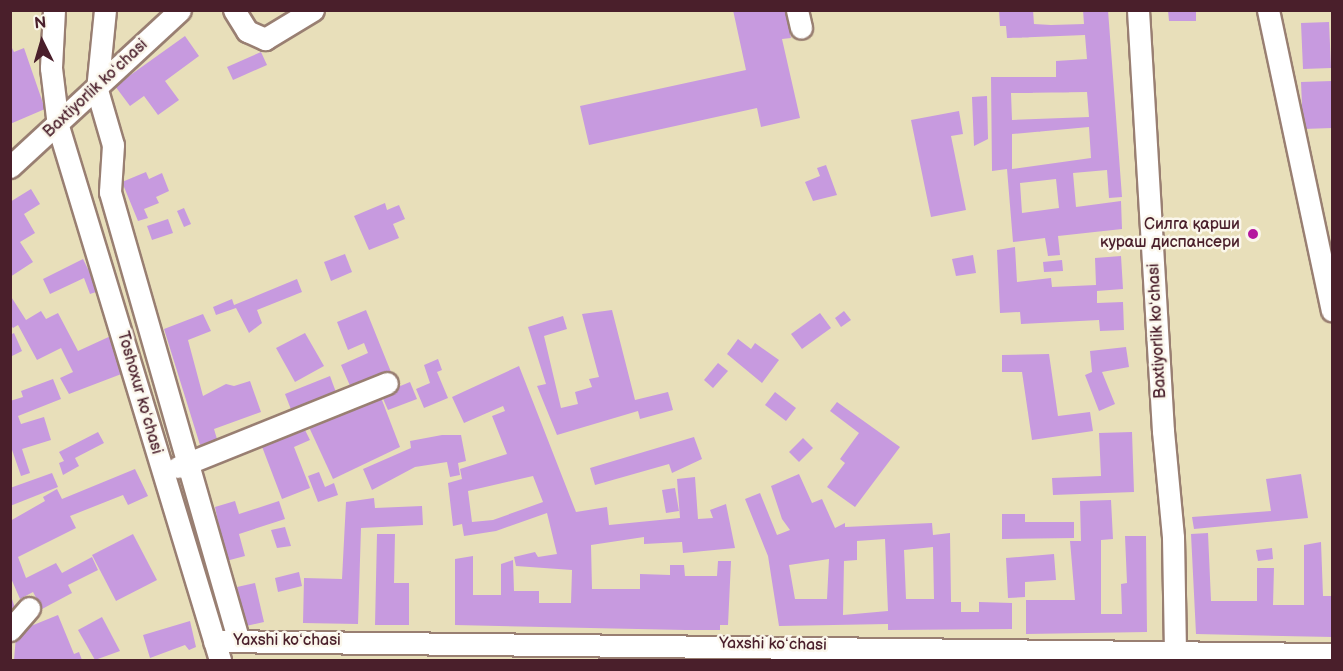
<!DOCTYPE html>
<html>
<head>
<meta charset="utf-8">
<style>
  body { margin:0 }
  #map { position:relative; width:1343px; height:671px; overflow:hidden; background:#e8dfba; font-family:"Balsamiq Sans",sans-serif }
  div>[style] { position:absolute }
  .building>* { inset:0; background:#c79adf }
  .roads { filter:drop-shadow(2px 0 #997f72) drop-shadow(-2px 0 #997f72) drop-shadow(0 2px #997f72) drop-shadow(0 -2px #997f72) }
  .minor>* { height:21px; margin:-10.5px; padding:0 10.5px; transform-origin:10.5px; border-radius:10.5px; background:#fff }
  .dots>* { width:16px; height:16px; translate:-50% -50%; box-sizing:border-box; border:3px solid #fbf7ec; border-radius:50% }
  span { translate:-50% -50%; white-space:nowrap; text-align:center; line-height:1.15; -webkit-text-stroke:5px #fbf7ec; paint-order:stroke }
  .street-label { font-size:16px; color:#4a1f2b }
  .poi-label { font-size:16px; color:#4a1f2b }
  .right { translate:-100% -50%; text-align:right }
  .frame { position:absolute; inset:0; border:12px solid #4a1f2b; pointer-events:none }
  .north { position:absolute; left:12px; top:12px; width:60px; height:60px; -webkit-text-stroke:4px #fbf7ec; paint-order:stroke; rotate:355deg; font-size:16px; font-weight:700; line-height:24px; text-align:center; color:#4a1f2b }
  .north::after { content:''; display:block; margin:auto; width:21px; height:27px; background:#4a1f2b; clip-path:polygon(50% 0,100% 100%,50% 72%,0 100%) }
</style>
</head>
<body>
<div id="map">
  <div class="building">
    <div style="clip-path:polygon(733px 10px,785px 10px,791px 38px,782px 39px,800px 118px,761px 127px,757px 108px,589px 145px,580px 106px,746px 70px)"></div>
    <div style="clip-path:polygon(evenodd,999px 10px,1033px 10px,1034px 24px,1051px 25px,1084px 24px,1083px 10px,1108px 10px,1122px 197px,1109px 198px,1107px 170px,1073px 173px,1076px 207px,1121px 201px,1122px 229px,1058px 236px,1060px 255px,1048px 256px,1045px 238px,1013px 242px,1007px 169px,992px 171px,991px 77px,1056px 77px,1056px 61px,1087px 59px,1085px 35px,1007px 38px,1006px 26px,1000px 26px,999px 10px,1087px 92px,1089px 117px,1012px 120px,1011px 93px,1087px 92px,999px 10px,1089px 127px,1091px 158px,1012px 169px,1012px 134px,1089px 127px,999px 10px,1056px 179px,1059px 208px,1022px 213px,1020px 183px,1056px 179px)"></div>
    <div style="clip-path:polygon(1168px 10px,1196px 10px,1196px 21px,1169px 21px)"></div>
    <div style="clip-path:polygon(1329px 22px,1331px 68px,1303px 69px,1301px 23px)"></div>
    <div style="clip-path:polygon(185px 36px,199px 56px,165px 81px,179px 100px,158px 115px,144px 96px,130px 106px,115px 86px)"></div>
    <div style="clip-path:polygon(10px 44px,14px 52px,24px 48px,45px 109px,10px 124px)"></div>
    <div style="clip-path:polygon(261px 52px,267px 65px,233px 80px,227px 67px)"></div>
    <div style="clip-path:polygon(1332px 81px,1332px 128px,1303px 129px,1301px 82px)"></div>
    <div style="clip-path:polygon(987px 96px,988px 139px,974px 146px,972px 97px)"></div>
    <div style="clip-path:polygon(959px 111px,963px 134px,951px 136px,966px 210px,931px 217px,911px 120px)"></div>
    <div style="clip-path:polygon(826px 165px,837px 195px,813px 201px,805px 182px,820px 176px,817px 168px)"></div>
    <div style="clip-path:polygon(146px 172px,149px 179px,162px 173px,169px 191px,156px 197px,159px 203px,144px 209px,148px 218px,138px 221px,122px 182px)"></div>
    <div style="clip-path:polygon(31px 189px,40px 204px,24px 214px,35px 233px,20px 242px,33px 262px,10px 277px,10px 202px)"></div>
    <div style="clip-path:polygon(385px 203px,387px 210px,399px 205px,405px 219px,393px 224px,399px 238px,369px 250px,354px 216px)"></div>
    <div style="clip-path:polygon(184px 208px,191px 224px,184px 227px,177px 211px)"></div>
    <div style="clip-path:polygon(168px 219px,173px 233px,152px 240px,147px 226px)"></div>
    <div style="clip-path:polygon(1015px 247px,1017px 282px,1051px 278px,1052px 287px,1096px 285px,1095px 258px,1121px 256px,1123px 289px,1097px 291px,1097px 303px,1123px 302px,1124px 330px,1100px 331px,1099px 320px,1021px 324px,1020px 312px,1000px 313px,997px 250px)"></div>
    <div style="clip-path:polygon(345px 254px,352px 272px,331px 281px,324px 262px)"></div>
    <div style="clip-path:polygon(973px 255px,976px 273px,956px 276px,952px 259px)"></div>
    <div style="clip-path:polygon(83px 259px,99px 291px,90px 294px,84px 278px,50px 294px,43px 279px)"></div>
    <div style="clip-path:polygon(1062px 260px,1063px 271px,1044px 272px,1043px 262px)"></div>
    <div style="clip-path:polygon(297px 279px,302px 292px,257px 310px,262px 323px,249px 333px,236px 308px,216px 315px,213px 307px,232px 299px,234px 305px)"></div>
    <div style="clip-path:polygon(10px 295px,26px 320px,41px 311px,46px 319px,58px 313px,78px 351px,113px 335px,124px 373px,69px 394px,60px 378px,73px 372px,61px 348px,37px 360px,18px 325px,13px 328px,10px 324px)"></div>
    <div style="clip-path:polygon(366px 310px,391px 372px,351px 388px,341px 365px,368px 353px,364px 343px,348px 350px,337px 322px)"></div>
    <div style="clip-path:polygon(612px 310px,635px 400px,668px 392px,673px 410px,640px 419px,638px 411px,557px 435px,537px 386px,546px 384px,528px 327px,563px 316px,567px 329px,544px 336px,561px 408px,578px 404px,575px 392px,592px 387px,589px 379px,599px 377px,582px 314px)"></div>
    <div style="clip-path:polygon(844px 311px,851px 320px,841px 327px,835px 318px)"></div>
    <div style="clip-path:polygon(820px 313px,831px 328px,802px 349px,791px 334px)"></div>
    <div style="clip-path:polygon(203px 314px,211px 331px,188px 340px,203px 396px,226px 384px,234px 386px,250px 381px,261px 412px,214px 429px,217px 439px,200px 445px,164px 329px)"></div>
    <div style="clip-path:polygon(14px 333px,22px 351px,10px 357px,10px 335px)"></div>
    <div style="clip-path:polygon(305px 333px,324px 366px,295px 382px,276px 348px)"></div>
    <div style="clip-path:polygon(738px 339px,751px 349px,755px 343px,779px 360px,762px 383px,727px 354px)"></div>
    <div style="clip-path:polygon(1126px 347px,1129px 367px,1102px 372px,1115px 404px,1099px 411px,1085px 375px,1092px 372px,1090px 351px)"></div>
    <div style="clip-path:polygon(1049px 354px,1058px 416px,1090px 412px,1093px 431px,1032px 440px,1022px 372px,1002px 372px,1002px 355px)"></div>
    <div style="clip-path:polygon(438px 359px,442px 370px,437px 372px,448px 398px,424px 408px,416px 389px,430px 383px,424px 365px)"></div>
    <div style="clip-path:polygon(718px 363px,728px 371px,713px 388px,704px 380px)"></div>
    <div style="clip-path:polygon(evenodd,519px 366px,576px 512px,607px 507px,609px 525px,680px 518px,677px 479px,695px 477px,698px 519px,713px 518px,710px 510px,726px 504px,735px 548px,683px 553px,682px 542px,644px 544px,644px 537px,591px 545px,592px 589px,640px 589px,640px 574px,670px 575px,670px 565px,684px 565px,685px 576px,717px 576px,718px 561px,731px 561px,728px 625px,720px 625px,720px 630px,685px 630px,455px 625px,455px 559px,473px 556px,473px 595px,501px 595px,501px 564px,513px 560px,514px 591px,539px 591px,539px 603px,571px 603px,572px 570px,516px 566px,514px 557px,535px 552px,538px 557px,557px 554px,547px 513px,496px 531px,464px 536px,462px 524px,453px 526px,448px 483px,462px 479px,460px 469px,507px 454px,492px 416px,505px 411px,503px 406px,464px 423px,452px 397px,519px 366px,533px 476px,543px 502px,493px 520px,472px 522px,468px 491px,533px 476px)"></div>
    <div style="clip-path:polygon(330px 376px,337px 395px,292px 412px,285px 394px)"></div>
    <div style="clip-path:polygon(53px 379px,61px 399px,18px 416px,21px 424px,44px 417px,51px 440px,22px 449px,30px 473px,21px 476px,10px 444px,10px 401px,23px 397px,21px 391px)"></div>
    <div style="clip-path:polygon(410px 382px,417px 399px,388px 410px,381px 394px)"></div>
    <div style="clip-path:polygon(775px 392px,796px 408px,786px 421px,765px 405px)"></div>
    <div style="clip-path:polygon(380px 395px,400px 447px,333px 479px,308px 425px)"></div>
    <div style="clip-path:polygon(837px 402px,900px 447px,855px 507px,827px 487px,845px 463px,840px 459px,859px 433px,830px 411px)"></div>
    <div style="clip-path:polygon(303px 426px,310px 440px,294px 447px,310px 488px,282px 499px,261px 444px)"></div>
    <div style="clip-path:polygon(98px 432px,104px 443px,75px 458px,79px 466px,63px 475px,59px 463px,64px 461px,59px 452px)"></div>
    <div style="clip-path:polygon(1132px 432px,1134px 492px,1053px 495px,1052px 478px,1101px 476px,1099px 433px)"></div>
    <div style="clip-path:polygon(442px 435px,461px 435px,466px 461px,458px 463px,460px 475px,450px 477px,447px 462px,415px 467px,372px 490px,363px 469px,411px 448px,410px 441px)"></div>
    <div style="clip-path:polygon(694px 437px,702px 459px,672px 473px,669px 464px,595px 485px,590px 468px)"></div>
    <div style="clip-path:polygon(803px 438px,813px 448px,799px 462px,789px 452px)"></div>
    <div style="clip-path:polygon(135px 469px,148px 496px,128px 505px,123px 495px,70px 516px,76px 528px,18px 557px,26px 578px,56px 563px,62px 573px,92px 557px,98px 570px,68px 585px,72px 593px,42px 609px,33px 592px,20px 599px,10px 576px,10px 521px,45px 501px,43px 497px,57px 489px,62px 499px)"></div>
    <div style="clip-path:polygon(319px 472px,325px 487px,334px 483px,338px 495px,318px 502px,308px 476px)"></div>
    <div style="clip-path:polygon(52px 473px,58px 487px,10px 506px,10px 488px)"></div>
    <div style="clip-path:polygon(evenodd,799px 474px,812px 503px,822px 499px,835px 528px,845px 523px,845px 527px,932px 523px,933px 535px,950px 533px,951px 602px,961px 602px,961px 612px,979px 612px,979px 602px,1012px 603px,1012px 629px,888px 630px,888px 624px,779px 626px,768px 556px,745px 499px,760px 493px,777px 535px,790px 530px,782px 519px,771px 486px,799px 474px,885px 539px,888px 611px,843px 615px,844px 561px,857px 560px,857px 541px,885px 539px,799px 474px,933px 547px,934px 599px,906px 599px,904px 550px,933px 547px,799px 474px,829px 559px,827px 599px,795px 599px,789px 565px,829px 559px)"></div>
    <div style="clip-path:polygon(1301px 474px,1308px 518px,1194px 529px,1192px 517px,1271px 511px,1266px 479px)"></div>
    <div style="clip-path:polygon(675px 488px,679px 511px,666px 513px,662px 490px)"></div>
    <div style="clip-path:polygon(374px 498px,375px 508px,422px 506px,423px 525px,361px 528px,358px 624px,303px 623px,304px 578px,342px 579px,346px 502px)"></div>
    <div style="clip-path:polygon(1111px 500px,1113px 539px,1101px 540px,1101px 614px,1122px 614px,1121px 584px,1127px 583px,1125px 536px,1146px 536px,1147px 632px,1026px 634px,1026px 600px,1075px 600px,1070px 541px,1081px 541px,1080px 501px)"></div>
    <div style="clip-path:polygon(235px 501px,239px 514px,279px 501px,285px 519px,239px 534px,245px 556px,226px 561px,215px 507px)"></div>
    <div style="clip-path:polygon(1002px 514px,1025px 514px,1025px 522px,1074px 522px,1074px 538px,1002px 539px)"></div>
    <div style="clip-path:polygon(285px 527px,291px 546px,277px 548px,271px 530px)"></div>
    <div style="clip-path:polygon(1208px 533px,1211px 601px,1257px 601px,1257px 568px,1274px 568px,1273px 605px,1304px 605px,1304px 545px,1321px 542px,1323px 596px,1332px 596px,1332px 637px,1196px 634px,1191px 534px)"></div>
    <div style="clip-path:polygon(133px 534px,157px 580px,116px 601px,92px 555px)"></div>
    <div style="clip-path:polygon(377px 534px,395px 534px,394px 583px,409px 583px,409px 625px,375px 625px)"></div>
    <div style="clip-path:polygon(1272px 548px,1273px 559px,1258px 561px,1256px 550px)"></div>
    <div style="clip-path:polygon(1054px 554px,1056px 580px,1025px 582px,1025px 597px,1008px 598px,1006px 558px)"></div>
    <div style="clip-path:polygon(299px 572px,302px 586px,278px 592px,275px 578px)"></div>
    <div style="clip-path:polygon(255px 583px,264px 622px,246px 626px,237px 587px)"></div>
    <div style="clip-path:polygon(10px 596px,11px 596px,17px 614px,10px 615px)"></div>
    <div style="clip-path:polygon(58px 615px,74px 654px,79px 652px,82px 660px,14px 660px,16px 636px,21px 630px)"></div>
    <div style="clip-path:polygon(102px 617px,120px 651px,95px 660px,78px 630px)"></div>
    <div style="clip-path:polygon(190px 621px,196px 647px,189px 650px,185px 645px,150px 658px,143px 635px)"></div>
  </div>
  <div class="roads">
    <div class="minor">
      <div style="left:54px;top:10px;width:58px;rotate:93deg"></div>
      <div style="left:51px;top:68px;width:58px;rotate:83.1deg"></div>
      <div style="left:58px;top:126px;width:558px;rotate:73.12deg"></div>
      <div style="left:105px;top:10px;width:80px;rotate:95.7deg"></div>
      <div style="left:97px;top:90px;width:57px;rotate:73.8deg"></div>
      <div style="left:113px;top:145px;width:47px;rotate:93.7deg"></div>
      <div style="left:110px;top:192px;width:467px;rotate:74deg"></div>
      <div style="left:234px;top:10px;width:25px;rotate:58deg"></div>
      <div style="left:247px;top:31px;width:20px;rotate:24deg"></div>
      <div style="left:265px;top:39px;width:56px;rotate:-31.1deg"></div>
      <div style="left:797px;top:10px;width:18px;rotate:77deg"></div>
      <div style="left:1138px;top:10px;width:422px;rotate:86.6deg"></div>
      <div style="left:1163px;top:431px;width:106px;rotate:84.6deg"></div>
      <div style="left:1173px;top:537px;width:114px;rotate:89deg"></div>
      <div style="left:1268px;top:10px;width:307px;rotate:78deg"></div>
      <div style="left:10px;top:167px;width:231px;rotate:-42.7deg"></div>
      <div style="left:178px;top:467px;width:225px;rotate:-21.9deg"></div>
      <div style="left:10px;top:630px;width:29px;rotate:-49deg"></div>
      <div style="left:214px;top:641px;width:1118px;rotate:0.67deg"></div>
    </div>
  </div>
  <div class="dots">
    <div style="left:1253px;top:234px;background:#b5179e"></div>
  </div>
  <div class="street-label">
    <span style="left:96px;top:89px;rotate:-43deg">Baxtiyorlik koʻchasi</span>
    <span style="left:1158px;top:331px;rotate:-93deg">Baxtiyorlik koʻchasi</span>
    <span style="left:139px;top:393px;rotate:74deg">Toshoxur koʻchasi</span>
    <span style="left:287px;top:641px">Yaxshi koʻchasi</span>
    <span style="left:773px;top:645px;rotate:1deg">Yaxshi koʻchasi</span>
  </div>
  <div class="poi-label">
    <span class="right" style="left:1240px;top:234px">Силга қарши<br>кураш диспансери</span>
  </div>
  <div class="frame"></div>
  <div class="north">N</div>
</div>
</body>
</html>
